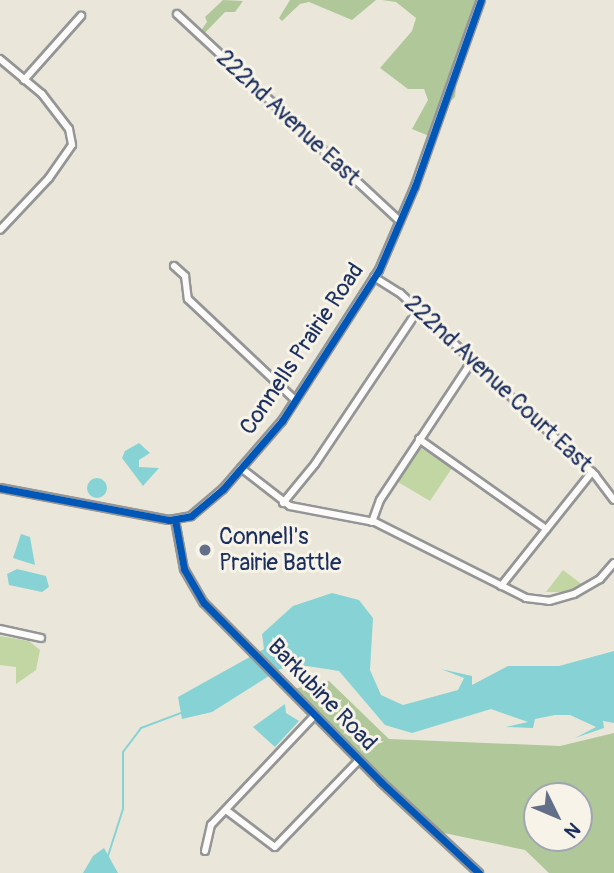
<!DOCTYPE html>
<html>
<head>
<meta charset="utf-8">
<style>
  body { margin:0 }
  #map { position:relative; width:614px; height:873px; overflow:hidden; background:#eae7da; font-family:Pangolin,sans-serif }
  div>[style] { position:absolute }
  .green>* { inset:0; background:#c1d6a2 }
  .forest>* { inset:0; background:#b0c79a }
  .water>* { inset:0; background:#87d2d4 }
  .round { border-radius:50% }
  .stream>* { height:2px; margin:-1px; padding:0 1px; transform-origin:1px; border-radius:1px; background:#87d2d4 }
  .roads { filter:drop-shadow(2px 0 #939596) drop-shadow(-2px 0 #939596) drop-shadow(0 2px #939596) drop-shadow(0 -2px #939596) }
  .minor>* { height:6px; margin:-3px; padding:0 3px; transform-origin:3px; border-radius:3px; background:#fcfbf9 }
  .cycleway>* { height:7px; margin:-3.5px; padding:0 3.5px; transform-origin:3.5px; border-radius:3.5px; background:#0057b8 }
  .dots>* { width:19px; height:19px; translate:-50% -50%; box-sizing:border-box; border:4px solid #f7f3e8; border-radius:50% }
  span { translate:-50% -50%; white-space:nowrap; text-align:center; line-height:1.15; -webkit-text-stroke:6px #f7f3e8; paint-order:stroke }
  .street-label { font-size:23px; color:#1b2f5e }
  .poi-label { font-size:23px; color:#1b2f5e }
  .left { translate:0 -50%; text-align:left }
  .north { position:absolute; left:523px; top:782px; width:70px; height:70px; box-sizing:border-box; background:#f7f3e8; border:2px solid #9fa5b1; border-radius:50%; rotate:133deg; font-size:19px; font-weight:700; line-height:28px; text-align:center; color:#1b2f5e }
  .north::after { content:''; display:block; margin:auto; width:24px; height:32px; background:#636f89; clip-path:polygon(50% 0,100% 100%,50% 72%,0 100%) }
</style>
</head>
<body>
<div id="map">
  <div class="green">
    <div style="clip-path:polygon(421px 448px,452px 468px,430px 501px,398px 482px)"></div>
    <div style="clip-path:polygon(563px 570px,583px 585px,565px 592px,546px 592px)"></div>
    <div style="clip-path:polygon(0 636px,29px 641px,40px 650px,36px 670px,16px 684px,16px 667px,0 665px)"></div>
  </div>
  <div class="forest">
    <div style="clip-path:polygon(223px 0,243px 1px,235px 12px,225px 12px,197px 41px,195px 39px,207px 22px,205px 17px)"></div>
    <div style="clip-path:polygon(290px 0,376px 0,352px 20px,309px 2px,300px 4px,282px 21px,279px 18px)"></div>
    <div style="clip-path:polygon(382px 0,478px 0,479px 15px,469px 26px,472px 37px,458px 47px,462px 59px,451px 82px,456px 87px,455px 97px,434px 116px,434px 129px,429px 136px,412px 129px,428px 100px,424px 89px,408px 89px,380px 68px,412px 31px,416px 18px,396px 2px)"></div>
    <div style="clip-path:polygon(evenodd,329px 681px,389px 739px,560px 746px,614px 733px,614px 873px,549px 873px,525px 850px,439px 832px,289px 690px,329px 681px,537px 796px,579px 796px,579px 838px,537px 838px,537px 796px)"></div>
  </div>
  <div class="water">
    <div style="clip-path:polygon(139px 443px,150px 453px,139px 460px,139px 467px,159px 468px,143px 486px,122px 458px,125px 451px)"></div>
    <div class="round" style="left:87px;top:478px;width:20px;height:20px"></div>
    <div style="clip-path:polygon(21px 534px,30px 537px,35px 565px,13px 558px)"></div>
    <div style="clip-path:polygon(17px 569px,46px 576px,49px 587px,42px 592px,9px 585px,7px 574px)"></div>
    <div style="clip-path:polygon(332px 593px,359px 600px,373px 618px,370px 670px,381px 695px,403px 705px,458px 690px,464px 678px,441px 669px,472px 676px,472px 685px,508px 666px,559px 666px,614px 651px,614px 723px,603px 721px,604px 728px,575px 738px,596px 727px,570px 715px,555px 715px,535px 719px,533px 728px,506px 727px,528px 722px,491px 709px,412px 733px,385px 725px,339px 671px,307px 666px,280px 669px,212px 712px,182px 719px,178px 697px,264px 649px,262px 634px,293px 606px)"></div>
    <div style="clip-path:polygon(285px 704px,286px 713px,299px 721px,275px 747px,253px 727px)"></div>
    <div style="clip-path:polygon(104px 848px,118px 873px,83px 873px,93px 856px)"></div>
  </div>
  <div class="stream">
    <div style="left:108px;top:856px;width:49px;rotate:-72.3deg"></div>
    <div style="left:123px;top:809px;width:57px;rotate:-90deg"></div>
    <div style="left:123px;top:752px;width:30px;rotate:-53deg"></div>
    <div style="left:141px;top:728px;width:43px;rotate:-20.6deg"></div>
  </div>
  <div class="roads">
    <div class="minor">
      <div style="left:177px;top:14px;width:304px;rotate:42.9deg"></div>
      <div style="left:0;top:59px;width:55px;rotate:39.8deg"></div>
      <div style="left:42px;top:94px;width:44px;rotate:52.4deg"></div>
      <div style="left:69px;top:129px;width:16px;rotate:79deg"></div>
      <div style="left:72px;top:145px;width:40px;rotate:124.9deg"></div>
      <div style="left:49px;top:178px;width:71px;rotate:133.3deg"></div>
      <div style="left:24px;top:80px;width:86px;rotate:-48.3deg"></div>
      <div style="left:174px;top:266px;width:15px;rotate:42deg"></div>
      <div style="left:185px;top:276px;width:23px;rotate:83deg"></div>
      <div style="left:188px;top:299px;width:147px;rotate:43.3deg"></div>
      <div style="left:374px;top:277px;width:31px;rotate:32deg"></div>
      <div style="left:400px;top:293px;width:267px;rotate:43deg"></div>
      <div style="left:595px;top:475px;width:31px;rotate:53deg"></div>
      <div style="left:419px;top:439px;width:156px;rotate:35.3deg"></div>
      <div style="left:241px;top:468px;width:62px;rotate:37.8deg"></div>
      <div style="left:290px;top:506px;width:86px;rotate:10.7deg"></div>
      <div style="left:375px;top:522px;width:169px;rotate:26.7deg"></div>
      <div style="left:526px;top:598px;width:23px;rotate:7deg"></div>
      <div style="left:549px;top:601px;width:26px;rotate:-16deg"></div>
      <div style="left:574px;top:594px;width:30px;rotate:-30deg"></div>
      <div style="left:600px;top:579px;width:21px;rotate:-49deg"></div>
      <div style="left:0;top:488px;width:172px;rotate:10.7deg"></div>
      <div style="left:169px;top:520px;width:22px;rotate:-10deg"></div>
      <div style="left:191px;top:516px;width:42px;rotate:-40.2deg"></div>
      <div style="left:223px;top:489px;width:90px;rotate:-49.1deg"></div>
      <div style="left:282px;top:421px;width:179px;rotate:-57.3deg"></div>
      <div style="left:379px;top:270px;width:91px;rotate:-66.8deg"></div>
      <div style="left:415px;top:186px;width:197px;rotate:-70.5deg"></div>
      <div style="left:283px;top:503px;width:50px;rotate:-50.6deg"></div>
      <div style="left:315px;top:464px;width:185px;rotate:-56.2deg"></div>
      <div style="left:175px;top:520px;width:50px;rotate:79.6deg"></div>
      <div style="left:184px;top:569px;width:39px;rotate:60deg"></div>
      <div style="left:204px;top:603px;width:252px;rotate:45.3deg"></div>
      <div style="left:381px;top:782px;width:134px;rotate:42.9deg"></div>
      <div style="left:372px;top:522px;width:23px;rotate:-70deg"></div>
      <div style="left:380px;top:500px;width:167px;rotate:-56.5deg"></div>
      <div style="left:501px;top:586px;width:146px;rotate:-51.4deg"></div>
      <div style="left:0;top:629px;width:42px;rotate:12.4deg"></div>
      <div style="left:226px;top:810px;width:61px;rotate:37.1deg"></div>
      <div style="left:275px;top:847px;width:121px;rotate:-46deg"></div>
      <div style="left:205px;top:851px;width:27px;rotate:-77deg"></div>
      <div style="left:211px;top:825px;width:150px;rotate:-46.6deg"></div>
    </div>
  </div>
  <div class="cycleway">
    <div style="left:0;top:488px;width:172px;rotate:10.7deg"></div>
    <div style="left:169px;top:520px;width:22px;rotate:-10deg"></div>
    <div style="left:191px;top:516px;width:42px;rotate:-40.2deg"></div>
    <div style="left:223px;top:489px;width:90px;rotate:-49.1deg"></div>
    <div style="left:282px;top:421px;width:179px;rotate:-57.3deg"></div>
    <div style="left:379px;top:270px;width:91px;rotate:-66.8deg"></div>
    <div style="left:415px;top:186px;width:197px;rotate:-70.5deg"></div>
    <div style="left:175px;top:520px;width:50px;rotate:79.6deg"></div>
    <div style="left:184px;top:569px;width:39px;rotate:60deg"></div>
    <div style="left:204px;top:603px;width:252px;rotate:45.3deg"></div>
    <div style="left:381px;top:782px;width:134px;rotate:42.9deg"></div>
  </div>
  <div class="dots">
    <div style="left:205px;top:550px;background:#636f89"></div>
  </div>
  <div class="street-label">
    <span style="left:288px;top:118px;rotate:43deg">222nd Avenue East</span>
    <span style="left:302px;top:349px;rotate:-56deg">Connells Prairie Road</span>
    <span style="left:498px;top:384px;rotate:43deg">222nd Avenue Court East</span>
    <span style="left:322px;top:695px;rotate:46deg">Barkubine Road</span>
  </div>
  <div class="poi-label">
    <span class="left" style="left:219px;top:550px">Connell's<br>Prairie Battle</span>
  </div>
  <div class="north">N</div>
</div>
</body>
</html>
